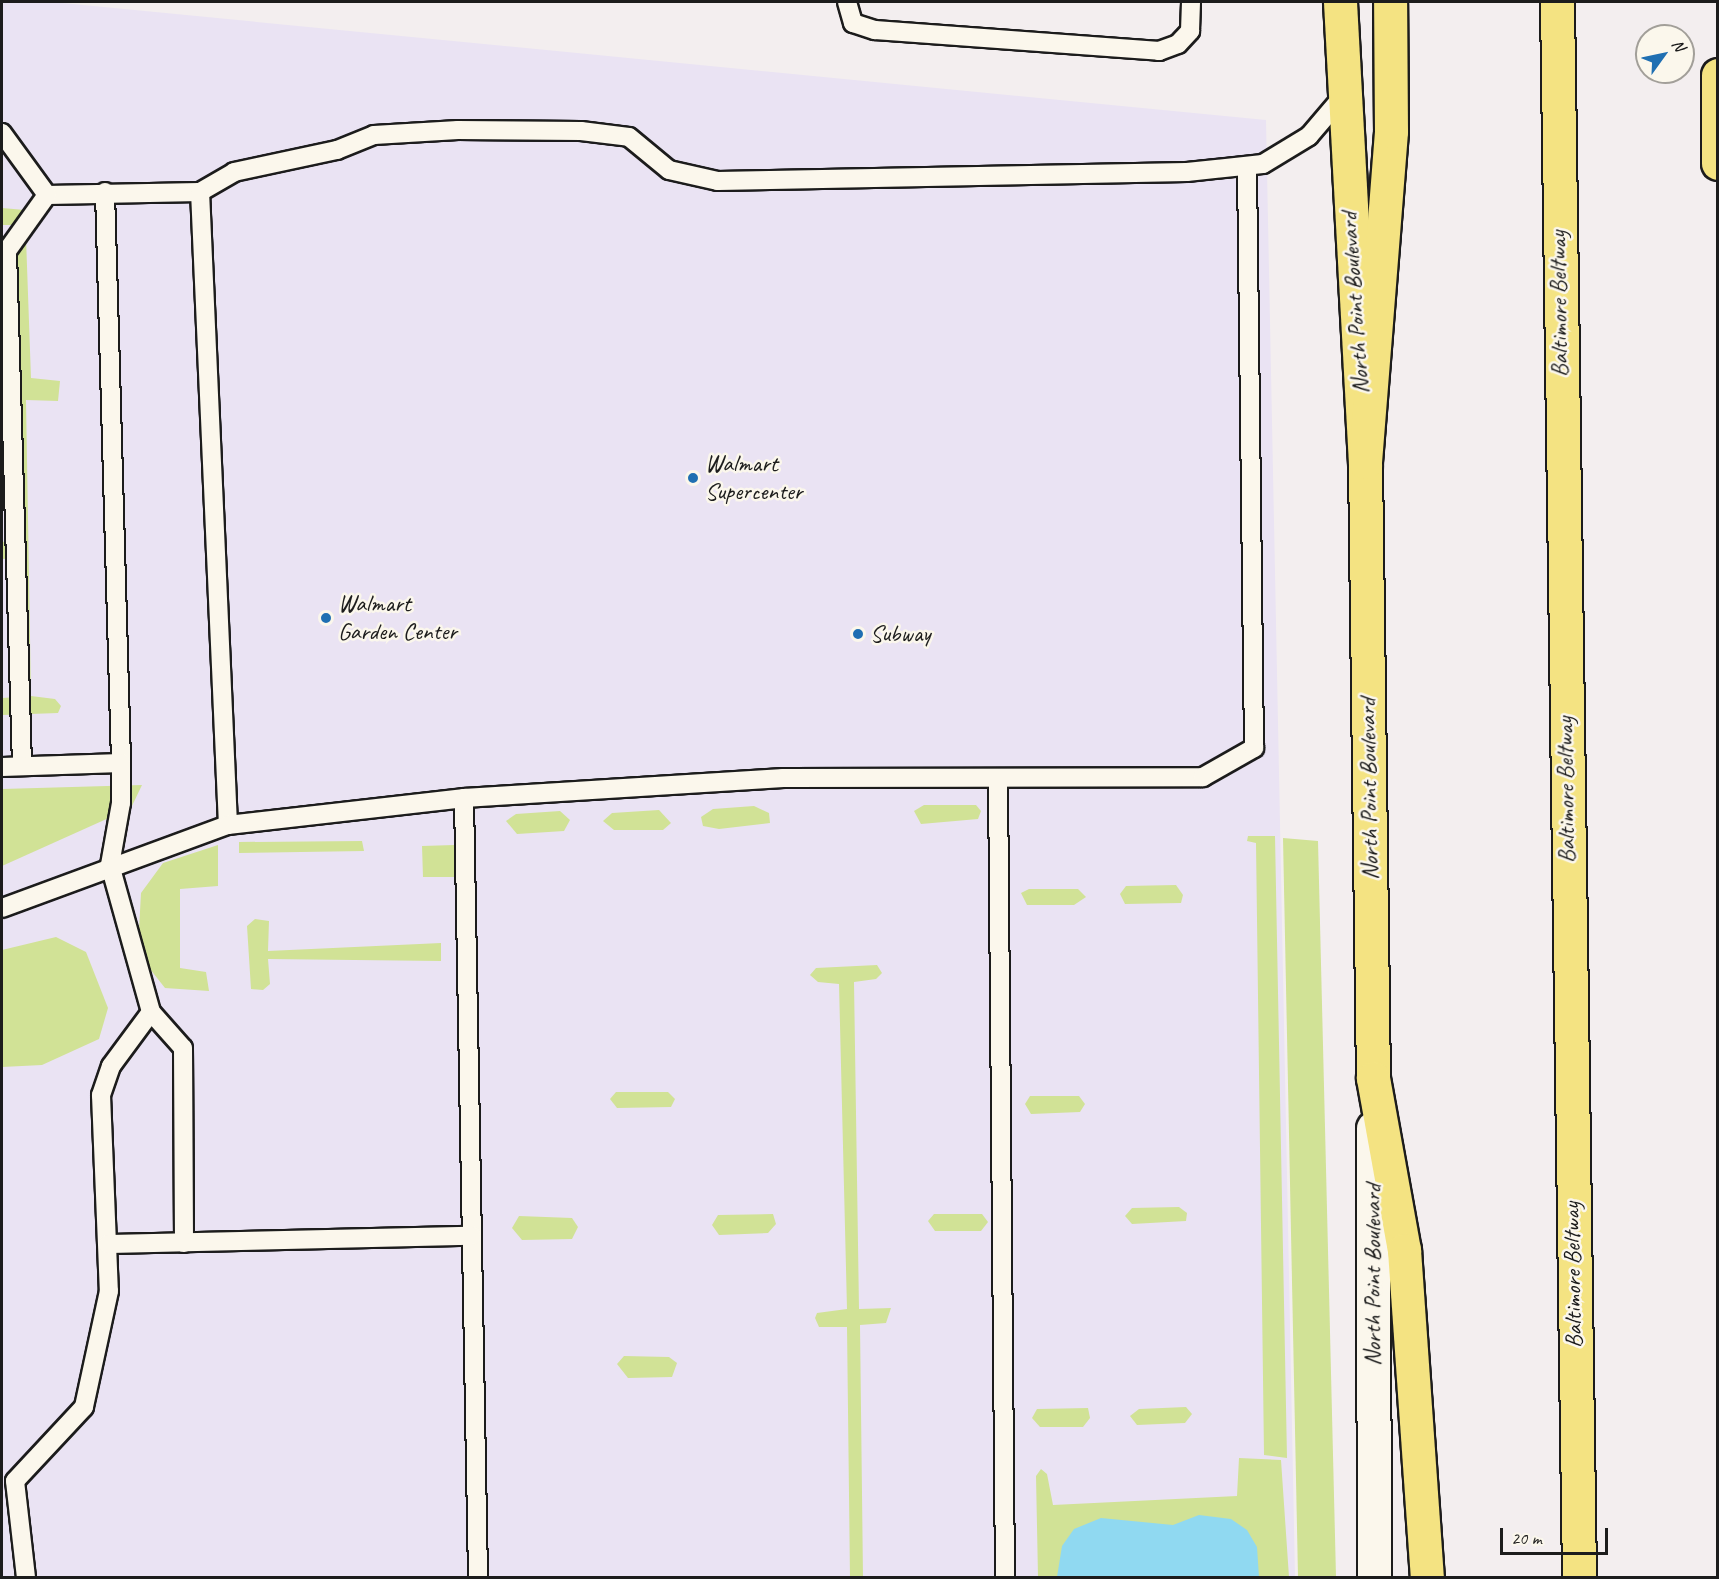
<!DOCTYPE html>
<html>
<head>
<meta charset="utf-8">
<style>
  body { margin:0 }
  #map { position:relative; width:1719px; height:1579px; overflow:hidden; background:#f3eeef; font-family:Caveat,sans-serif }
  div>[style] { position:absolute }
  .built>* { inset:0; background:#eae3f3 }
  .green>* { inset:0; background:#d1e296 }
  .water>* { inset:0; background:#90d9f1 }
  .roads { filter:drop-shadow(2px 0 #1c1c1c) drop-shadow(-2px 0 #1c1c1c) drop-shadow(0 2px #1c1c1c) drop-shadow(0 -2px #1c1c1c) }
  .lane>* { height:18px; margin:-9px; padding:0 9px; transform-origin:9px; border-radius:9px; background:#fbf7ec }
  .secondary>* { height:33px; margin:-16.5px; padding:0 16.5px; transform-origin:16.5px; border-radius:16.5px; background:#fbf7ec }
  .primary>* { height:33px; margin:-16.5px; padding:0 16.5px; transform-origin:16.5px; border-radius:16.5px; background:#f4e382 }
  .highway>* { height:33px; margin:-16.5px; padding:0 16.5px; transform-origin:16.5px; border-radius:16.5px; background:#f4e382 }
  .dots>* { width:16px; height:16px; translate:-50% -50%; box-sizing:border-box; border:3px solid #fbf7ec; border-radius:50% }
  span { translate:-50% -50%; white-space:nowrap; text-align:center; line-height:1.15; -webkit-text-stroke:5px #fbf7ec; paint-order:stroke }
  .street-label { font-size:24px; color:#1c1c1c }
  .poi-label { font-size:24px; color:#1c1c1c }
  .left { translate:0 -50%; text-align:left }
  .frame { position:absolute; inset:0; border:3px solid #1c1c1c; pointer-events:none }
  .north { position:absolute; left:1635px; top:24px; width:60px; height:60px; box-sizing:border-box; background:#fbf7ec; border:2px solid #a29f99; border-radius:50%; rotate:57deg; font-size:16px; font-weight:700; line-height:24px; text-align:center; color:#1c1c1c }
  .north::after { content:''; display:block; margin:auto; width:21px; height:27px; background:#1f6fb2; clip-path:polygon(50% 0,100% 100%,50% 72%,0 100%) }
  .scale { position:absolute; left:1500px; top:1528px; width:108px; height:27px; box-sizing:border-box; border:3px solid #1c1c1c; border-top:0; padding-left:8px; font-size:18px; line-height:21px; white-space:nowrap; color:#1c1c1c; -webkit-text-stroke:4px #fbf7ec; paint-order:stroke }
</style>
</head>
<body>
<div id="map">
  <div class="built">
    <div style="clip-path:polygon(2px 2px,52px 2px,1266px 120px,1295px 1577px,2px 1578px)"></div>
  </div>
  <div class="green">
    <div style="clip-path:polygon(2px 208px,25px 210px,31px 378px,60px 381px,58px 401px,26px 400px,31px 696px,55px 699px,61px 706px,58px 713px,2px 715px,2px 698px,18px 697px,16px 558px,2px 559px,2px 542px,15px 540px,13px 401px,2px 401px,2px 379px,15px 379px,11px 225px,2px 225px)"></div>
    <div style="clip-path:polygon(142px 785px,131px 808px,2px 866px,2px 789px)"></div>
    <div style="clip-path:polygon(924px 805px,976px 805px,981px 811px,978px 819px,921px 824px,914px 811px)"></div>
    <div style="clip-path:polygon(754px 806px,769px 813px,770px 823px,719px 829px,703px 826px,701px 817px,713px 809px)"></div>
    <div style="clip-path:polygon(659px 810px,671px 823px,663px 830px,614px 830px,603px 821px,612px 813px)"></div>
    <div style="clip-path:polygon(560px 811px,570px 820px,564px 831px,517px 834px,506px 821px,516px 814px)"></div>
    <div style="clip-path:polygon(1248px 836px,1275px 836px,1287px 1458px,1264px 1455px,1256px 843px,1247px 841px)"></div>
    <div style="clip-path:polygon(1283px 838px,1318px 841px,1336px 1577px,1298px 1577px)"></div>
    <div style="clip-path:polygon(362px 841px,364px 851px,239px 853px,239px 842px)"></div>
    <div style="clip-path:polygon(218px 845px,218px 886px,180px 889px,180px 968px,206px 972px,209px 991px,165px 988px,146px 964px,139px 930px,141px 893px,163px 863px)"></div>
    <div style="clip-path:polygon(454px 845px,458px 877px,423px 877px,422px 846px)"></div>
    <div style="clip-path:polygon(1176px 885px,1183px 895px,1181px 903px,1125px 904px,1120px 894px,1126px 886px)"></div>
    <div style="clip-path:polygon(1029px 889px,1078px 889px,1086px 897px,1074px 905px,1027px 905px,1021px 893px)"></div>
    <div style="clip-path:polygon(255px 919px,269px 921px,268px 951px,441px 943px,441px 961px,268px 959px,270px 984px,263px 990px,251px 989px,247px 926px)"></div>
    <div style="clip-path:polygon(56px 937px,86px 952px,108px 1008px,99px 1039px,42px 1065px,2px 1067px,2px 950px)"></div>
    <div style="clip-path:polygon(877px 965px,882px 973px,876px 979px,854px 982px,859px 1309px,891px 1308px,886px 1323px,860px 1325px,863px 1577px,850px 1578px,847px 1327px,819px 1327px,815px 1318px,817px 1313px,847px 1309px,839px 984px,818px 982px,810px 975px,816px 968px)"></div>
    <div style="clip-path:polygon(616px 1092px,668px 1092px,675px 1099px,671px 1107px,617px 1108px,610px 1099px)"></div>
    <div style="clip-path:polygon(1030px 1096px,1079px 1096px,1085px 1104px,1080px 1112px,1031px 1114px,1025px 1104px)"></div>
    <div style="clip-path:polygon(1179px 1207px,1187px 1213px,1186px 1221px,1132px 1224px,1125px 1216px,1132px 1208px)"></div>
    <div style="clip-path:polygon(773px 1214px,776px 1224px,768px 1233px,719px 1235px,712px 1225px,718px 1215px)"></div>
    <div style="clip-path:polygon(934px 1214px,982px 1214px,988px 1222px,981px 1231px,935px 1231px,928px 1221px)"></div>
    <div style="clip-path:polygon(519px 1216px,572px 1218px,578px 1227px,572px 1239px,522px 1240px,512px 1228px)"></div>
    <div style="clip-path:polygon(624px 1356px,669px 1357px,677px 1363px,672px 1377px,628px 1378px,617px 1364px)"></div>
    <div style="clip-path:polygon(1186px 1407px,1192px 1414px,1185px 1423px,1137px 1425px,1130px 1416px,1139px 1409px)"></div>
    <div style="clip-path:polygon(1088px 1408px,1090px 1418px,1083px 1427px,1040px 1427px,1032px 1418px,1037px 1409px)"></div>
    <div style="clip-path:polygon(1239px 1458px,1281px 1460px,1289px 1577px,1038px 1577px,1036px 1476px,1041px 1469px,1047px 1474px,1053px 1505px,1237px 1496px)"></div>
  </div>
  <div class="water">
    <div style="clip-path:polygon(1199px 1515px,1231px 1519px,1247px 1530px,1257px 1547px,1259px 1577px,1057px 1577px,1062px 1546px,1074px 1529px,1101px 1518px,1173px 1525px)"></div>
  </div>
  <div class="roads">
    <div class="lane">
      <div style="left:847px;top:2px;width:22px;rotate:74deg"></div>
      <div style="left:853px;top:23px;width:23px;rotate:18deg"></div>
      <div style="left:875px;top:30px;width:285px;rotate:4.2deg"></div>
      <div style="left:1159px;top:51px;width:20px;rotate:-20deg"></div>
      <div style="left:1178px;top:44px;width:18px;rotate:-47deg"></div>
      <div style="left:1190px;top:31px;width:29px;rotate:-88deg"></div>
      <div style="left:2px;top:133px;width:77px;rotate:54deg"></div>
      <div style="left:47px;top:195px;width:153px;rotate:-1.1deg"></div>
      <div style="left:105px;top:192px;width:571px;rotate:88.39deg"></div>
      <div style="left:22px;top:766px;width:515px;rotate:-91.67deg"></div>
      <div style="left:7px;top:251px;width:69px;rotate:-54.5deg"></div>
      <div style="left:2px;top:767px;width:119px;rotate:-1.9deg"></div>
      <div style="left:121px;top:763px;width:40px;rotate:90deg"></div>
      <div style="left:121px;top:803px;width:63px;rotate:100.1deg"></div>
      <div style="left:110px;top:865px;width:153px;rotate:74.4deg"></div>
      <div style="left:151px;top:1012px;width:67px;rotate:126.5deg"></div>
      <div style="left:111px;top:1066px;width:31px;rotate:109deg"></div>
      <div style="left:101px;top:1095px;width:196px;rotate:87.7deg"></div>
      <div style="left:109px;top:1291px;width:119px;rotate:102.2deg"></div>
      <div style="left:84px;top:1407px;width:101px;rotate:133deg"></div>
      <div style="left:15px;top:1481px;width:98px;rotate:83.5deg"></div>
      <div style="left:998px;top:778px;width:800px;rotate:89.5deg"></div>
      <div style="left:464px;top:798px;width:780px;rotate:88.97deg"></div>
      <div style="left:228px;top:825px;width:634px;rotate:-92.53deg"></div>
      <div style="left:200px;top:192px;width:39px;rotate:-30deg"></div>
      <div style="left:234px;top:172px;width:105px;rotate:-12.1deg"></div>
      <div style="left:337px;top:150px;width:40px;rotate:-22deg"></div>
      <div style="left:374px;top:135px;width:84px;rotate:-3.4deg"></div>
      <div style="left:458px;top:130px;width:123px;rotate:0.5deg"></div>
      <div style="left:581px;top:131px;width:48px;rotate:7.1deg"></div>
      <div style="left:629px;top:137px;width:52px;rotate:39.5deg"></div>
      <div style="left:669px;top:170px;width:50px;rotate:12.7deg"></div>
      <div style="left:718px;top:181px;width:469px;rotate:-1.1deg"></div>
      <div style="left:1187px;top:172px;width:76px;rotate:-6deg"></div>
      <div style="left:1263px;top:164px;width:54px;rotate:-31.3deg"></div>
      <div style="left:1309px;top:136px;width:54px;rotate:-49.5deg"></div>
      <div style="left:2px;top:908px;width:241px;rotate:-20.2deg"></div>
      <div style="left:228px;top:825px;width:238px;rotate:-6.5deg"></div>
      <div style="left:464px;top:798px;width:320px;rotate:-3.6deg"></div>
      <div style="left:783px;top:778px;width:420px;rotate:-0.1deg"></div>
      <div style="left:1203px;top:777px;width:59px;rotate:-29.6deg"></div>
      <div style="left:1254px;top:748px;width:582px;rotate:-90.69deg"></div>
      <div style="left:151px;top:1012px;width:48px;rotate:48.4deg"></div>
      <div style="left:183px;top:1048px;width:195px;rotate:89.7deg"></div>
      <div style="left:108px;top:1244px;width:364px;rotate:-1.3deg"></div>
    </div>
    <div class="secondary">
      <div style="left:1373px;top:1128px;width:450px;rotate:89.9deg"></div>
    </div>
    <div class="primary">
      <div style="left:1340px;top:2px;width:461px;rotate:86.9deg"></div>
      <div style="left:1365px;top:462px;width:616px;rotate:89.26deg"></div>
    </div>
    <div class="highway">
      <div style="left:1557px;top:2px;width:1576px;rotate:89.2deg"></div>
      <div style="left:1718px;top:75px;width:88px;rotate:90deg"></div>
      <div style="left:1365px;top:462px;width:332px;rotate:-85.5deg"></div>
      <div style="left:1391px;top:131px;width:129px;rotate:-90.4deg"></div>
      <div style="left:1373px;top:1078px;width:175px;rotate:79.8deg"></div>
      <div style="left:1404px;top:1250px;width:329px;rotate:86deg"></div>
    </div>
  </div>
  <div class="dots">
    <div style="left:693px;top:478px;background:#1f6fb2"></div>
    <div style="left:326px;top:618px;background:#1f6fb2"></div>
    <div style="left:858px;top:634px;background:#1f6fb2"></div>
  </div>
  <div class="street-label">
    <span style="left:1355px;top:303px;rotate:-94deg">North Point Boulevard</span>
    <span style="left:1559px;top:304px;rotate:-91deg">Baltimore Beltway</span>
    <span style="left:1369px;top:789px;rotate:-91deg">North Point Boulevard</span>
    <span style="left:1566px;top:790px;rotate:-91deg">Baltimore Beltway</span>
    <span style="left:1373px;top:1275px;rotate:-90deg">North Point Boulevard</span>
    <span style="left:1573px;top:1275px;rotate:-91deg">Baltimore Beltway</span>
  </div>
  <div class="poi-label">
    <span class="left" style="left:705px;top:478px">Walmart<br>Supercenter</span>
    <span class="left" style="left:338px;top:618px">Walmart<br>Garden Center</span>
    <span class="left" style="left:870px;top:634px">Subway</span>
  </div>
  <div class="frame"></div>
  <div class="north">N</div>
  <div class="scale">20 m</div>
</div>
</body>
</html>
